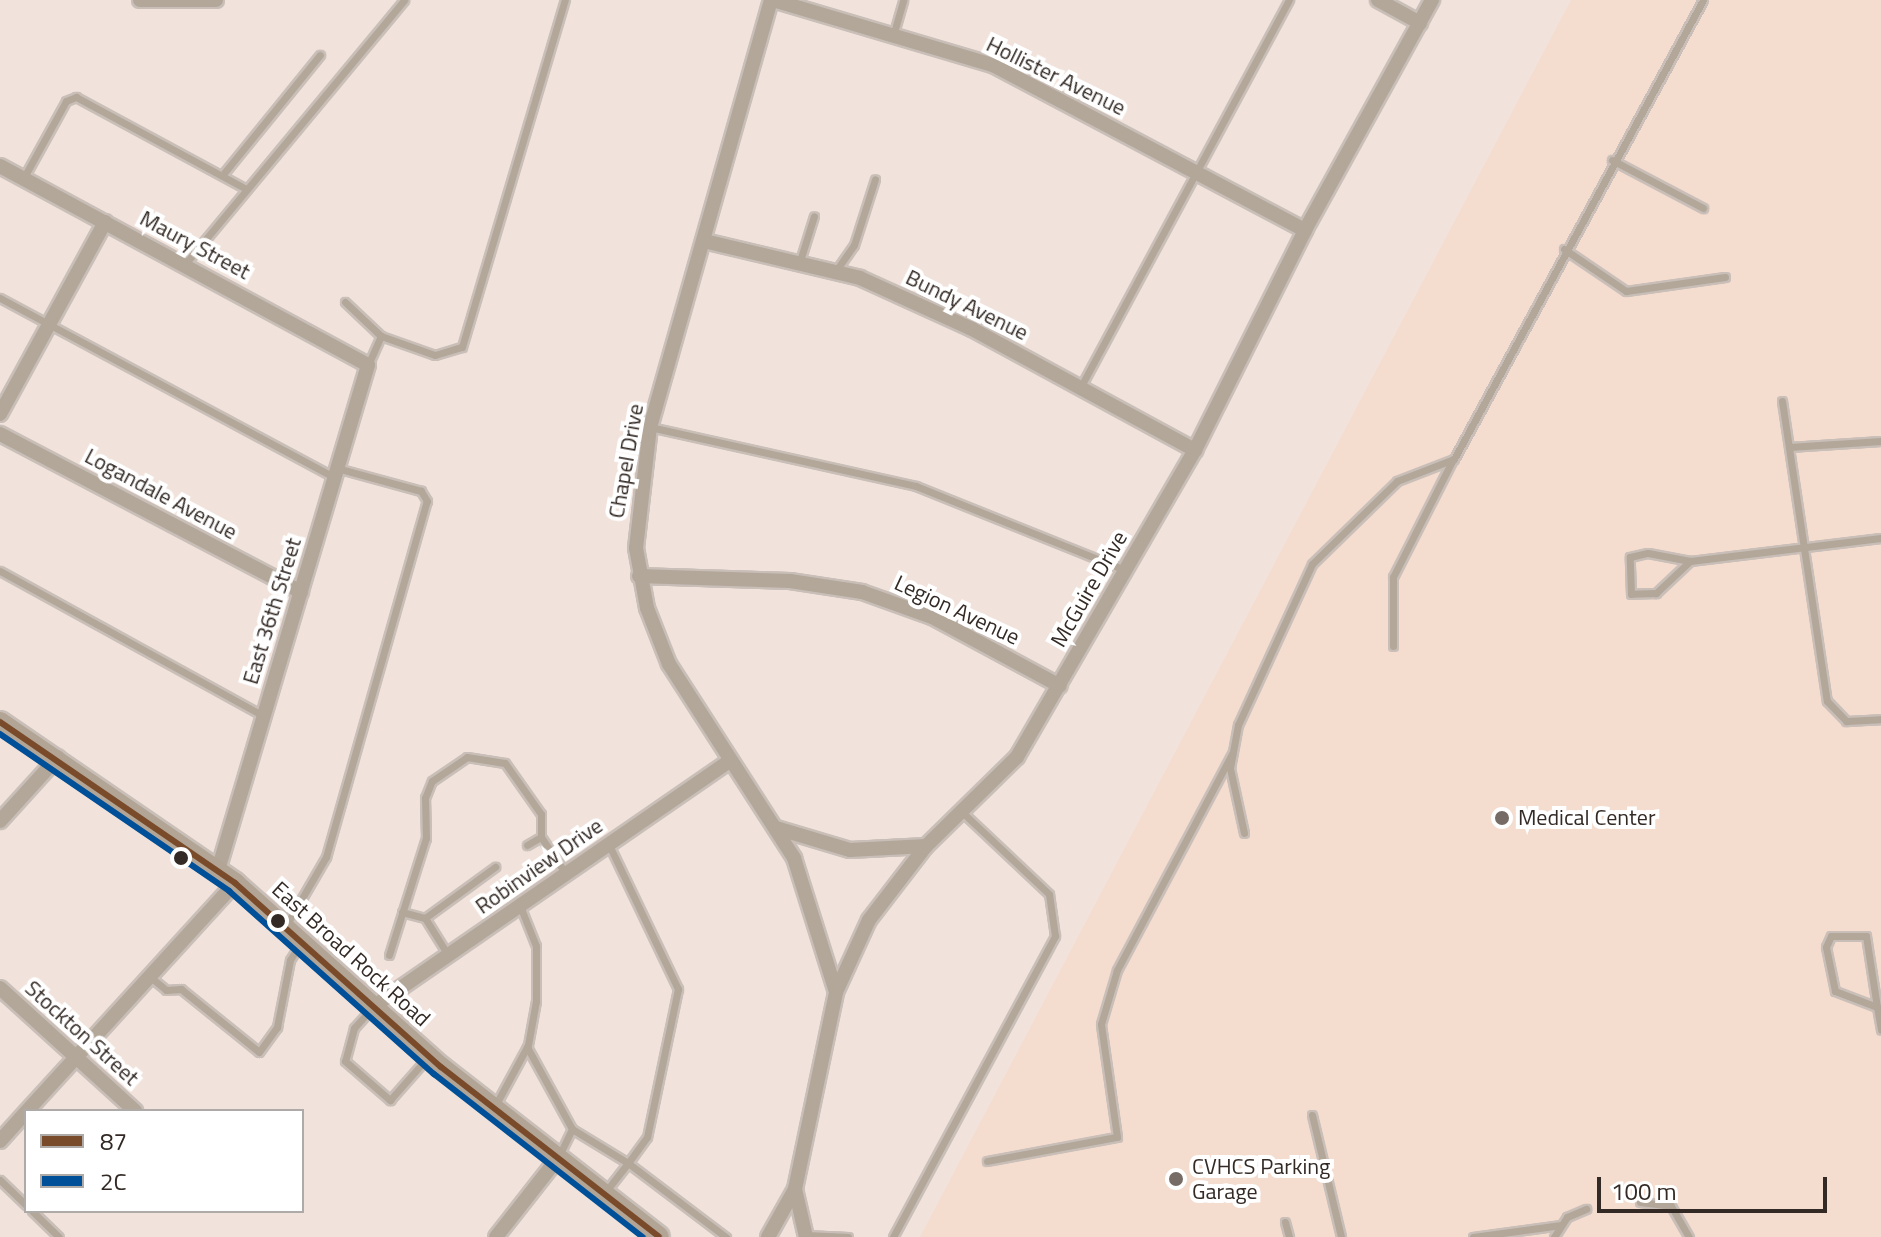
<!DOCTYPE html>
<html>
<head>
<meta charset="utf-8">
<style>
  body { margin:0 }
  #map { position:relative; width:1881px; height:1237px; overflow:hidden; background:#f1e3db; font-family:"Titillium Web",sans-serif }
  div>[style] { position:absolute }
  .built>* { inset:0; background:#f4dccf }
  .roads { filter:drop-shadow(2px 0 #c9bfb8) drop-shadow(-2px 0 #c9bfb8) drop-shadow(0 2px #c9bfb8) drop-shadow(0 -2px #c9bfb8) }
  .lane>* { height:7px; margin:-3.5px; padding:0 3.5px; transform-origin:3.5px; border-radius:3.5px; background:#b3a79a }
  .street>* { height:14px; margin:-7px; padding:0 7px; transform-origin:7px; border-radius:7px; background:#b3a79a }
  .secondary>* { height:20px; margin:-10px; padding:0 10px; transform-origin:10px; border-radius:10px; background:#b2a595 }
  .bus-1>* { height:6px; margin:-3px; padding:0 3px; transform-origin:3px; border-radius:3px; background:#7a4b2a }
  .bus-2>* { height:6px; margin:-3px; padding:0 3px; transform-origin:3px; border-radius:3px; background:#004f99 }
  .dots>* { width:22px; height:22px; translate:-50% -50%; box-sizing:border-box; border:4px solid #fff; border-radius:50% }
  span { translate:-50% -50%; white-space:nowrap; text-align:center; line-height:1.15; -webkit-text-stroke:8px #fff; paint-order:stroke }
  .street-label { font-size:22px; color:#332a25 }
  .poi-label { font-size:22px; color:#332a25 }
  .left { translate:0 -50%; text-align:left }
  .legend { position:absolute; left:24px; top:1109px; width:280px; height:104px; box-sizing:border-box; background:#fff; border:2px solid #adaaa8; margin:0; padding:10px 14px; list-style:none; font-size:24px; color:#332a25 }
  .legend li { display:flex; align-items:center; gap:16px; height:40px }
  .legend b { width:40px; border:2px solid #adaaa8 }
  .scale { position:absolute; left:1597px; top:1177px; width:230px; height:36px; box-sizing:border-box; border:4px solid #332a25; border-top:0; padding-left:10px; font-size:24px; line-height:28px; white-space:nowrap; color:#332a25; -webkit-text-stroke:6px #fff; paint-order:stroke }
</style>
</head>
<body>
<div id="map">
  <div class="built">
    <div style="clip-path:polygon(1571px 0,1881px 0,1881px 1237px,920px 1237px)"></div>
  </div>
  <div class="roads">
    <div class="lane">
      <div style="left:893px;top:36px;width:37px;rotate:-74deg"></div>
      <div style="left:1612px;top:160px;width:103px;rotate:27.8deg"></div>
      <div style="left:224px;top:173px;width:152px;rotate:-50.9deg"></div>
      <div style="left:23px;top:179px;width:89px;rotate:-61.1deg"></div>
      <div style="left:66px;top:101px;width:11px;rotate:-22deg"></div>
      <div style="left:76px;top:97px;width:193px;rotate:28.4deg"></div>
      <div style="left:1564px;top:249px;width:75px;rotate:34.1deg"></div>
      <div style="left:1626px;top:291px;width:100px;rotate:-8deg"></div>
      <div style="left:185px;top:264px;width:343px;rotate:-50.3deg"></div>
      <div style="left:799px;top:264px;width:50px;rotate:-72.6deg"></div>
      <div style="left:835px;top:272px;width:33px;rotate:-55deg"></div>
      <div style="left:854px;top:245px;width:69px;rotate:-72.3deg"></div>
      <div style="left:0;top:298px;width:380px;rotate:28.2deg"></div>
      <div style="left:345px;top:302px;width:50px;rotate:43.4deg"></div>
      <div style="left:368px;top:365px;width:32px;rotate:-66deg"></div>
      <div style="left:381px;top:336px;width:57px;rotate:19.4deg"></div>
      <div style="left:435px;top:355px;width:28px;rotate:-17deg"></div>
      <div style="left:462px;top:347px;width:362px;rotate:-73.5deg"></div>
      <div style="left:1080px;top:388px;width:441px;rotate:-61.7deg"></div>
      <div style="left:1782px;top:401px;width:303px;rotate:81.5deg"></div>
      <div style="left:1827px;top:701px;width:28px;rotate:46deg"></div>
      <div style="left:1846px;top:721px;width:35px;rotate:-3deg"></div>
      <div style="left:650px;top:427px;width:272px;rotate:12.5deg"></div>
      <div style="left:916px;top:486px;width:225px;rotate:21.9deg"></div>
      <div style="left:1789px;top:447px;width:92px;rotate:-3.7deg"></div>
      <div style="left:1690px;top:561px;width:47px;rotate:136.7deg"></div>
      <div style="left:1656px;top:593px;width:25px;rotate:178deg"></div>
      <div style="left:1631px;top:594px;width:37px;rotate:-92deg"></div>
      <div style="left:1630px;top:557px;width:18px;rotate:-13deg"></div>
      <div style="left:1648px;top:553px;width:43px;rotate:10.8deg"></div>
      <div style="left:1690px;top:561px;width:192px;rotate:-6.9deg"></div>
      <div style="left:0;top:571px;width:301px;rotate:28.8deg"></div>
      <div style="left:1393px;top:646px;width:69px;rotate:-90deg"></div>
      <div style="left:1393px;top:577px;width:132px;rotate:-63deg"></div>
      <div style="left:1244px;top:833px;width:66px;rotate:-102.2deg"></div>
      <div style="left:1230px;top:768px;width:44px;rotate:-79.5deg"></div>
      <div style="left:1238px;top:725px;width:177px;rotate:-65.3deg"></div>
      <div style="left:1312px;top:564px;width:119px;rotate:-44.3deg"></div>
      <div style="left:1397px;top:481px;width:61px;rotate:-21.1deg"></div>
      <div style="left:1454px;top:459px;width:522px;rotate:-61.52deg"></div>
      <div style="left:527px;top:845px;width:16px;rotate:-30deg"></div>
      <div style="left:609px;top:845px;width:160px;rotate:64.4deg"></div>
      <div style="left:678px;top:989px;width:151px;rotate:101.8deg"></div>
      <div style="left:647px;top:1137px;width:32px;rotate:126deg"></div>
      <div style="left:628px;top:1163px;width:123px;rotate:37.1deg"></div>
      <div style="left:402px;top:912px;width:24px;rotate:15deg"></div>
      <div style="left:287px;top:924px;width:78px;rotate:-59.8deg"></div>
      <div style="left:326px;top:857px;width:370px;rotate:-74.2deg"></div>
      <div style="left:427px;top:501px;width:12px;rotate:-121deg"></div>
      <div style="left:421px;top:491px;width:87px;rotate:-164.7deg"></div>
      <div style="left:389px;top:955px;width:123px;rotate:-72.5deg"></div>
      <div style="left:426px;top:838px;width:40px;rotate:-91.4deg"></div>
      <div style="left:425px;top:798px;width:18px;rotate:-68deg"></div>
      <div style="left:432px;top:781px;width:42px;rotate:-34.4deg"></div>
      <div style="left:467px;top:757px;width:38px;rotate:9deg"></div>
      <div style="left:505px;top:763px;width:62px;rotate:54.8deg"></div>
      <div style="left:541px;top:814px;width:23px;rotate:90deg"></div>
      <div style="left:541px;top:837px;width:45px;rotate:56deg"></div>
      <div style="left:448px;top:955px;width:44px;rotate:-121.9deg"></div>
      <div style="left:425px;top:918px;width:87px;rotate:-36.1deg"></div>
      <div style="left:149px;top:976px;width:22px;rotate:39deg"></div>
      <div style="left:166px;top:990px;width:15px;rotate:-4deg"></div>
      <div style="left:181px;top:989px;width:100px;rotate:38.9deg"></div>
      <div style="left:259px;top:1052px;width:31px;rotate:-54deg"></div>
      <div style="left:277px;top:1027px;width:68px;rotate:-79deg"></div>
      <div style="left:290px;top:960px;width:19px;rotate:-58deg"></div>
      <div style="left:1877px;top:1007px;width:45px;rotate:-159.1deg"></div>
      <div style="left:1835px;top:991px;width:45px;rotate:-101.6deg"></div>
      <div style="left:1826px;top:947px;width:12px;rotate:-66deg"></div>
      <div style="left:1831px;top:936px;width:35px"></div>
      <div style="left:1866px;top:936px;width:72px;rotate:81.2deg"></div>
      <div style="left:1877px;top:1007px;width:23px;rotate:80deg"></div>
      <div style="left:372px;top:1008px;width:27px;rotate:132deg"></div>
      <div style="left:354px;top:1028px;width:34px;rotate:105deg"></div>
      <div style="left:345px;top:1061px;width:60px;rotate:40.9deg"></div>
      <div style="left:390px;top:1100px;width:56px;rotate:-48.6deg"></div>
      <div style="left:527px;top:1047px;width:94px;rotate:61.2deg"></div>
      <div style="left:572px;top:1129px;width:30px;rotate:116deg"></div>
      <div style="left:495px;top:1106px;width:69px;rotate:-61.6deg"></div>
      <div style="left:528px;top:1045px;width:45px;rotate:-79.7deg"></div>
      <div style="left:536px;top:1001px;width:55px;rotate:-90deg"></div>
      <div style="left:536px;top:946px;width:43px;rotate:-111.8deg"></div>
      <div style="left:1312px;top:1115px;width:125px;rotate:76.6deg"></div>
      <div style="left:572px;top:1129px;width:66px;rotate:31.3deg"></div>
      <div style="left:628px;top:1163px;width:37px;rotate:128deg"></div>
      <div style="left:987px;top:1161px;width:132px;rotate:-10.5deg"></div>
      <div style="left:1117px;top:1137px;width:114px;rotate:-98.1deg"></div>
      <div style="left:1101px;top:1024px;width:56px;rotate:-73.5deg"></div>
      <div style="left:1117px;top:970px;width:245px;rotate:-62deg"></div>
      <div style="left:0;top:1180px;width:36px;rotate:44deg"></div>
      <div style="left:1640px;top:1202px;width:31px;rotate:7deg"></div>
      <div style="left:1671px;top:1206px;width:36px;rotate:60deg"></div>
      <div style="left:32px;top:1211px;width:37px;rotate:44deg"></div>
      <div style="left:1285px;top:1222px;width:16px;rotate:75deg"></div>
      <div style="left:806px;top:1235px;width:42px;rotate:2.7deg"></div>
      <div style="left:893px;top:1237px;width:342px;rotate:-61.7deg"></div>
      <div style="left:1055px;top:936px;width:42px;rotate:-98.1deg"></div>
      <div style="left:1049px;top:894px;width:118px;rotate:-136.7deg"></div>
      <div style="left:1473px;top:1237px;width:89px;rotate:-7.8deg"></div>
      <div style="left:1554px;top:1237px;width:24px;rotate:-57deg"></div>
      <div style="left:1567px;top:1217px;width:21px;rotate:-23deg"></div>
    </div>
    <div class="street">
      <div style="left:140px;top:0;width:76px"></div>
      <div style="left:771px;top:0;width:444px;rotate:105.8deg"></div>
      <div style="left:650px;top:427px;width:122px;rotate:96.6deg"></div>
      <div style="left:636px;top:548px;width:61px;rotate:79.6deg"></div>
      <div style="left:647px;top:608px;width:60px;rotate:68.6deg"></div>
      <div style="left:669px;top:664px;width:231px;rotate:57.2deg"></div>
      <div style="left:794px;top:858px;width:140px;rotate:72.6deg"></div>
      <div style="left:773px;top:0;width:229px;rotate:16.5deg"></div>
      <div style="left:993px;top:65px;width:353px;rotate:27.9deg"></div>
      <div style="left:1378px;top:0;width:48px;rotate:28.7deg"></div>
      <div style="left:0;top:166px;width:418px;rotate:28.4deg"></div>
      <div style="left:368px;top:365px;width:527px;rotate:106.54deg"></div>
      <div style="left:704px;top:241px;width:160px;rotate:13.3deg"></div>
      <div style="left:860px;top:278px;width:123px;rotate:24.5deg"></div>
      <div style="left:972px;top:329px;width:254px;rotate:28.5deg"></div>
      <div style="left:0;top:414px;width:219px;rotate:-61.3deg"></div>
      <div style="left:0;top:434px;width:340px;rotate:27.7deg"></div>
      <div style="left:639px;top:576px;width:151px;rotate:1.9deg"></div>
      <div style="left:790px;top:581px;width:73px;rotate:8.7deg"></div>
      <div style="left:862px;top:592px;width:74px;rotate:19.7deg"></div>
      <div style="left:932px;top:617px;width:145px;rotate:28.3deg"></div>
      <div style="left:0;top:821px;width:86px;rotate:-47.8deg"></div>
      <div style="left:776px;top:828px;width:77px;rotate:16.6deg"></div>
      <div style="left:850px;top:850px;width:76px;rotate:-3deg"></div>
      <div style="left:0;top:988px;width:183px;rotate:42.3deg"></div>
      <div style="left:373px;top:1007px;width:434px;rotate:-34.6deg"></div>
      <div style="left:27px;top:1111px;width:309px;rotate:-47.6deg"></div>
      <div style="left:0;top:1141px;width:39px;rotate:-48deg"></div>
      <div style="left:795px;top:1189px;width:49px;rotate:77.1deg"></div>
      <div style="left:496px;top:1237px;width:100px;rotate:-51.9deg"></div>
      <div style="left:768px;top:1237px;width:55px;rotate:-60.6deg"></div>
      <div style="left:795px;top:1189px;width:201px;rotate:-78.2deg"></div>
      <div style="left:836px;top:992px;width:79px;rotate:-65.4deg"></div>
      <div style="left:869px;top:920px;width:93px;rotate:-52.4deg"></div>
      <div style="left:926px;top:846px;width:127px;rotate:-44.4deg"></div>
      <div style="left:1017px;top:757px;width:355px;rotate:-59.9deg"></div>
      <div style="left:1195px;top:450px;width:246px;rotate:-63.4deg"></div>
      <div style="left:1305px;top:230px;width:263px;rotate:-61.1deg"></div>
    </div>
    <div class="secondary">
      <div style="left:0;top:722px;width:285px;rotate:34.4deg"></div>
      <div style="left:235px;top:883px;width:276px;rotate:41.8deg"></div>
      <div style="left:441px;top:1067px;width:276px;rotate:37.9deg"></div>
    </div>
  </div>
  <div class="bus-1">
    <div style="left:0;top:722px;width:285px;rotate:34.4deg"></div>
    <div style="left:235px;top:883px;width:276px;rotate:41.8deg"></div>
    <div style="left:441px;top:1067px;width:276px;rotate:37.9deg"></div>
  </div>
  <div class="bus-2">
    <div style="left:0;top:734px;width:278px;rotate:34.4deg"></div>
    <div style="left:229px;top:891px;width:275px;rotate:41.8deg"></div>
    <div style="left:434px;top:1074px;width:265px;rotate:38deg"></div>
  </div>
  <div class="dots">
    <div style="left:1502px;top:818px;background:#766b65"></div>
    <div style="left:181px;top:858px;background:#332a25"></div>
    <div style="left:278px;top:921px;background:#332a25"></div>
    <div style="left:1176px;top:1179px;background:#766b65"></div>
  </div>
  <div class="street-label">
    <span style="left:1056px;top:76px;rotate:26deg">Hollister Avenue</span>
    <span style="left:195px;top:245px;rotate:28deg">Maury Street</span>
    <span style="left:967px;top:305px;rotate:26deg">Bundy Avenue</span>
    <span style="left:626px;top:461px;rotate:-80deg">Chapel Drive</span>
    <span style="left:161px;top:494px;rotate:28deg">Logandale Avenue</span>
    <span style="left:1089px;top:589px;rotate:-60deg">McGuire Drive</span>
    <span style="left:957px;top:610px;rotate:25deg">Legion Avenue</span>
    <span style="left:272px;top:611px;rotate:-73deg">East 36th Street</span>
    <span style="left:539px;top:866px;rotate:-35deg">Robinview Drive</span>
    <span style="left:351px;top:954px;rotate:42deg">East Broad Rock Road</span>
    <span style="left:82px;top:1033px;rotate:42deg">Stockton Street</span>
  </div>
  <div class="poi-label">
    <span class="left" style="left:1518px;top:818px">Medical Center</span>
    <span class="left" style="left:1192px;top:1179px">CVHCS Parking<br>Garage</span>
  </div>
  <ul class="legend">
  <li><b style="height:10px;background:#7a4b2a"></b>87</li>
  <li><b style="height:10px;background:#004f99"></b>2C</li>
  </ul>
  <div class="scale">100 m</div>
</div>
</body>
</html>
